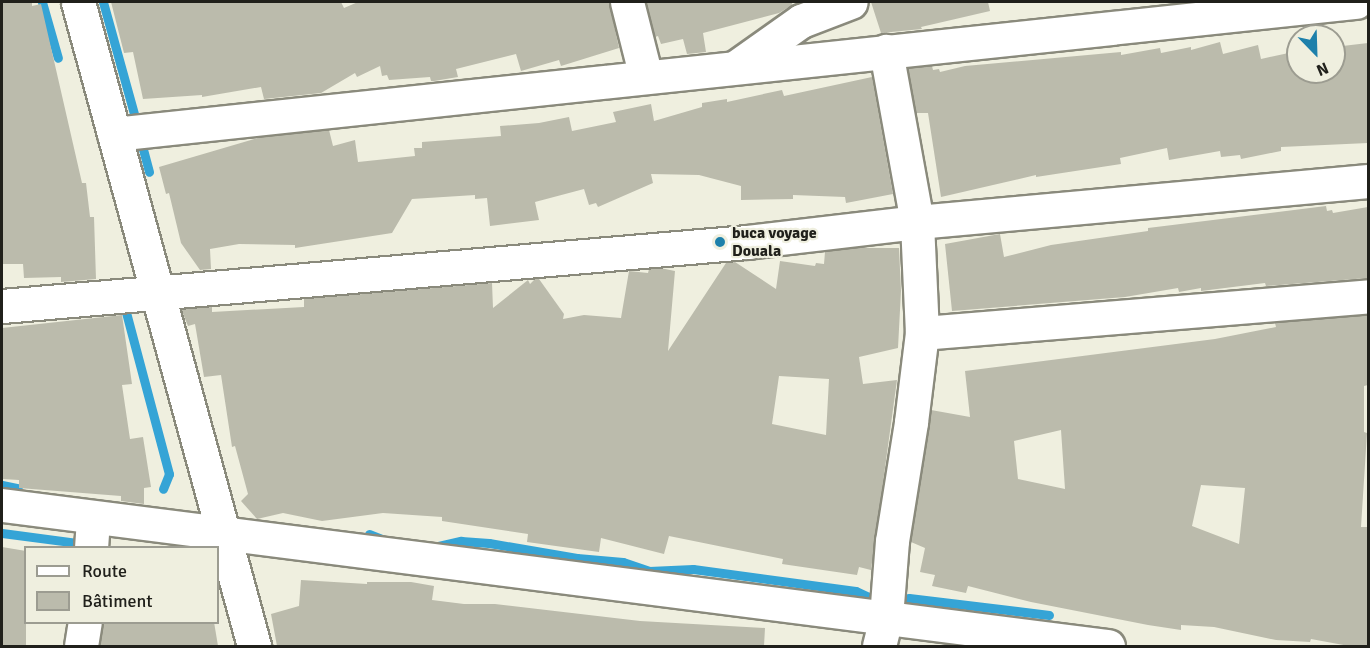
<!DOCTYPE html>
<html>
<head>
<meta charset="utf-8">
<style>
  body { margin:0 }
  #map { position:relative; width:1370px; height:648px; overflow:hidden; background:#efefdf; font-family:Signika,sans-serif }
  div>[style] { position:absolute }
  .stream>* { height:9px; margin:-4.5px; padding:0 4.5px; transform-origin:4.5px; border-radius:4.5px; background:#35a4d6 }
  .building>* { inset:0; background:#bbbbac }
  .roads { filter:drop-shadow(2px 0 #8a8a7c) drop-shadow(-2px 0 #8a8a7c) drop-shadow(0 2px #8a8a7c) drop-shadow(0 -2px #8a8a7c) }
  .minor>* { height:33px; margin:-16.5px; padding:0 16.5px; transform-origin:16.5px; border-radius:16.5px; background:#fff }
  .dots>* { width:16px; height:16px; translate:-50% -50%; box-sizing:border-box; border:3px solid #efefdf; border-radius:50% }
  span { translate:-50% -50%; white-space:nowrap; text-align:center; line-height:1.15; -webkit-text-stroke:4.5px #efefdf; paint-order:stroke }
  .poi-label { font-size:16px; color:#20201b; font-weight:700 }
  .left { translate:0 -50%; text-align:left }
  .frame { position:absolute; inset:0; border:3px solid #20201b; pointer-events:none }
  .legend { position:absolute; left:24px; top:546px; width:195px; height:78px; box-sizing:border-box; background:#efefdf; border:2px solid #9c9c91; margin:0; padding:8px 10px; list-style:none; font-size:18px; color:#20201b }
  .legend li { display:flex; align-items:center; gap:12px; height:30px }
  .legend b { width:30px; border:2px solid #9c9c91 }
  .north { position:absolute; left:1286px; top:24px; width:60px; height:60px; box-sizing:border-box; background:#efefdf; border:2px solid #9c9c91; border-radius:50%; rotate:157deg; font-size:16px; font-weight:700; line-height:24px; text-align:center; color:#20201b }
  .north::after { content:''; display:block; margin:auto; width:21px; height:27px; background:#1d80ab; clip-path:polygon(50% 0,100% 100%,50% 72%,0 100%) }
</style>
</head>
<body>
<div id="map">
  <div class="stream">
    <div style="left:42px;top:2px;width:58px;rotate:74.1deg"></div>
    <div style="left:103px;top:2px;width:123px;rotate:74.5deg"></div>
    <div style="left:140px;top:138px;width:35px;rotate:75deg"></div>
    <div style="left:123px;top:301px;width:179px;rotate:75.1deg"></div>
    <div style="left:169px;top:474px;width:16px;rotate:112deg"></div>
    <div style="left:2px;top:485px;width:16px;rotate:11deg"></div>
    <div style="left:2px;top:533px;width:85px;rotate:7.5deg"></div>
    <div style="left:369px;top:534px;width:17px;rotate:21deg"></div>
    <div style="left:434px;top:547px;width:28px;rotate:-13deg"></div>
    <div style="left:461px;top:541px;width:28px;rotate:4deg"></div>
    <div style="left:489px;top:543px;width:89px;rotate:9.7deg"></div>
    <div style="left:577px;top:558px;width:46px;rotate:5deg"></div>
    <div style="left:623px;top:562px;width:28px;rotate:19deg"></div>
    <div style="left:649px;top:571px;width:44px;rotate:-2.6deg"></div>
    <div style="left:693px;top:569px;width:164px;rotate:7.7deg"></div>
    <div style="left:856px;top:591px;width:26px;rotate:25deg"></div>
    <div style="left:894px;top:601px;width:15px;rotate:-11deg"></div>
    <div style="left:909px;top:598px;width:141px;rotate:6.9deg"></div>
  </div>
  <div class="building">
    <div style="clip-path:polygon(2px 2px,32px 2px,32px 6px,41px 4px,82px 183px,86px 183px,90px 217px,94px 217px,96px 279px,61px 282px,61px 277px,24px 278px,23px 264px,2px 264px)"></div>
    <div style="clip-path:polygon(111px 2px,341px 2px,344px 8px,358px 2px,609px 2px,619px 48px,561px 66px,559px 60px,521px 71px,516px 54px,456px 69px,458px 77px,434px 81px,431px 81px,430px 77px,389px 80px,387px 75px,382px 76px,380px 66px,357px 77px,355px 73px,321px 93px,264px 99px,261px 87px,202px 97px,202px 95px,143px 99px,133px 52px,124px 53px)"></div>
    <div style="clip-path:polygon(646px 2px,792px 2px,792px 5px,779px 13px,703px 33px,706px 52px,687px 54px,683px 39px,661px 44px,658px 36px,655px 37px)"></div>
    <div style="clip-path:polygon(871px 2px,988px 2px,990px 11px,921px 27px,922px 29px,881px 33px)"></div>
    <div style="clip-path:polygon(1220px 42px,1223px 54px,1258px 45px,1261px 59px,1298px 51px,1298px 72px,1334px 72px,1334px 47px,1368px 43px,1368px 143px,1281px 147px,1281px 151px,1241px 159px,1240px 155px,1221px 157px,1220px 151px,1169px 160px,1167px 148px,1120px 158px,1121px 164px,1036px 177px,1036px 175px,941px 197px,928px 113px,916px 113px,908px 68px,932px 66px,933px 70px,939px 69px,940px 72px,965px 66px,1121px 52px,1121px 55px,1160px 48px,1161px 53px,1191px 47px,1191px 50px)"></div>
    <div style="clip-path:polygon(872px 77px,893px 194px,846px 203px,845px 197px,793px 195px,793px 199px,741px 200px,741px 186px,699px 175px,651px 174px,653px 183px,598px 207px,596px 203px,589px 205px,584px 189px,535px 202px,539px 220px,490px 226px,487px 198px,475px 199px,475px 195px,412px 199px,392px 233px,295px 248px,295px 245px,239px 244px,210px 249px,211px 269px,200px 270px,181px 243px,169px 193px,166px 194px,159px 167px,258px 138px,329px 130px,333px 146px,355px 140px,358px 162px,415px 156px,414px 148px,422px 148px,422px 142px,501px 136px,500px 126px,539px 123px,569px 117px,572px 131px,616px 122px,613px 112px,651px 104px,654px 121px,702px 107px,702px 103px,727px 99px,727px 102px,782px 90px,784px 96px)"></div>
    <div style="clip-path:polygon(1326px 206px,1327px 211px,1332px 210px,1333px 213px,1368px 207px,1368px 278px,1266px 286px,1265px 283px,1201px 291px,1201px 288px,1179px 292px,1178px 288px,1125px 297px,952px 311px,945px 244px,1000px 234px,1004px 257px,1051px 245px,1148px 231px,1148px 228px)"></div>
    <div style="clip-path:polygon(evenodd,853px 248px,899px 248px,901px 291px,898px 348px,859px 357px,863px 384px,897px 380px,871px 570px,859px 567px,857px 575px,782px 564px,783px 559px,669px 536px,664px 554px,601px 538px,599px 552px,527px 542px,528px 534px,442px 521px,442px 517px,383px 513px,322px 521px,283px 513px,257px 519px,241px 501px,248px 494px,235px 446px,232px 447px,221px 375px,204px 377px,195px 324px,188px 326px,181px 309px,212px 307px,212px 312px,304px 307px,304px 299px,492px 283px,493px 308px,528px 280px,530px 284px,535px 279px,539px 279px,564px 314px,563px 319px,584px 315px,621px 318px,629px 271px,648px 273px,649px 269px,660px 268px,675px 271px,668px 351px,726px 263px,735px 262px,776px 289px,780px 261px,815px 266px,816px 263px,824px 264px,825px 252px,853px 248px,779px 376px,829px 379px,826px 435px,772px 424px,779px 376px)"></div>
    <div style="clip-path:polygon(122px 315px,132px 384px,122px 385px,130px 439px,143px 437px,151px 487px,144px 488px,144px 504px,121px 501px,121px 496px,19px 488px,19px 480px,2px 479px,2px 328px)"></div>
    <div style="clip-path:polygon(evenodd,1368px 315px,1368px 385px,1364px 386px,1364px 432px,1367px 433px,1361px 527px,1368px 527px,1368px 646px,1349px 646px,1311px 639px,1310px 642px,1276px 640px,1214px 627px,1181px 625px,1181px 630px,1148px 625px,1031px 602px,968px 586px,966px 593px,932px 586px,935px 575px,920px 572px,925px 548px,911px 542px,931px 410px,970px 417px,965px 371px,1215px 339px,1276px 327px,1275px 323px,1368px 315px,1061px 430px,1065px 489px,1018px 479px,1014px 441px,1061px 430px,1368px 315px,1201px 485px,1245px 488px,1239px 544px,1192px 526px,1201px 485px)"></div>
    <div style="clip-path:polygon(2px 547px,26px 551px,26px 646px,2px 646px)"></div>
    <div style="clip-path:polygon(301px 580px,367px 584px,367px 582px,411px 582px,434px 586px,432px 600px,464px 604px,495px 604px,640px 621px,765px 628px,764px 646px,277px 646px,271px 614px,299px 606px)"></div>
    <div style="clip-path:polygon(103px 622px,214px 622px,218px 646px,100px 646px)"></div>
  </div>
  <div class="roads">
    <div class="minor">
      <div style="left:78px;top:2px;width:668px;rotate:74.71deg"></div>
      <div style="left:627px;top:2px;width:77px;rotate:75.8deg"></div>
      <div style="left:736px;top:67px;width:80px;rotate:-35.3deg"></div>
      <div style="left:801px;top:21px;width:53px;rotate:-20.8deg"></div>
      <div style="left:114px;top:134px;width:1249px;rotate:-6.07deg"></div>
      <div style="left:2px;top:306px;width:748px;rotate:-4.91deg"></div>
      <div style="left:747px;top:242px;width:171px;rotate:-6.7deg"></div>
      <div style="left:917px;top:222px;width:453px;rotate:-5.2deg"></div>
      <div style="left:922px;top:333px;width:448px;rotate:-4.7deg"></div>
      <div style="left:2px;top:505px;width:1115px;rotate:7.27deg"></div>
      <div style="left:91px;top:548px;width:30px;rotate:-86deg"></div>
      <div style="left:81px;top:646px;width:24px;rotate:-81deg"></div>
      <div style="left:879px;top:646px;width:30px;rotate:-76deg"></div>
      <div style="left:886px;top:617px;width:76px;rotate:-85.5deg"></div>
      <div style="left:892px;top:541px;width:121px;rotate:-80.9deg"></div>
      <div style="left:911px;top:422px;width:90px;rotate:-83deg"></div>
      <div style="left:922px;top:333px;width:111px;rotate:-92.6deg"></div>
      <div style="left:917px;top:222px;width:174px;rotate:-100.3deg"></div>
    </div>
  </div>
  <div class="dots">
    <div style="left:720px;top:242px;background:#1d80ab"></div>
  </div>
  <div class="poi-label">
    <span class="left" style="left:732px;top:242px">buca voyage<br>Douala</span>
  </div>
  <div class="frame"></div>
  <ul class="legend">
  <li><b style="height:8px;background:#fff"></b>Route</li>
  <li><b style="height:16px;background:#bbbbac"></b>Bâtiment</li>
  </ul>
  <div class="north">N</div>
</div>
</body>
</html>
